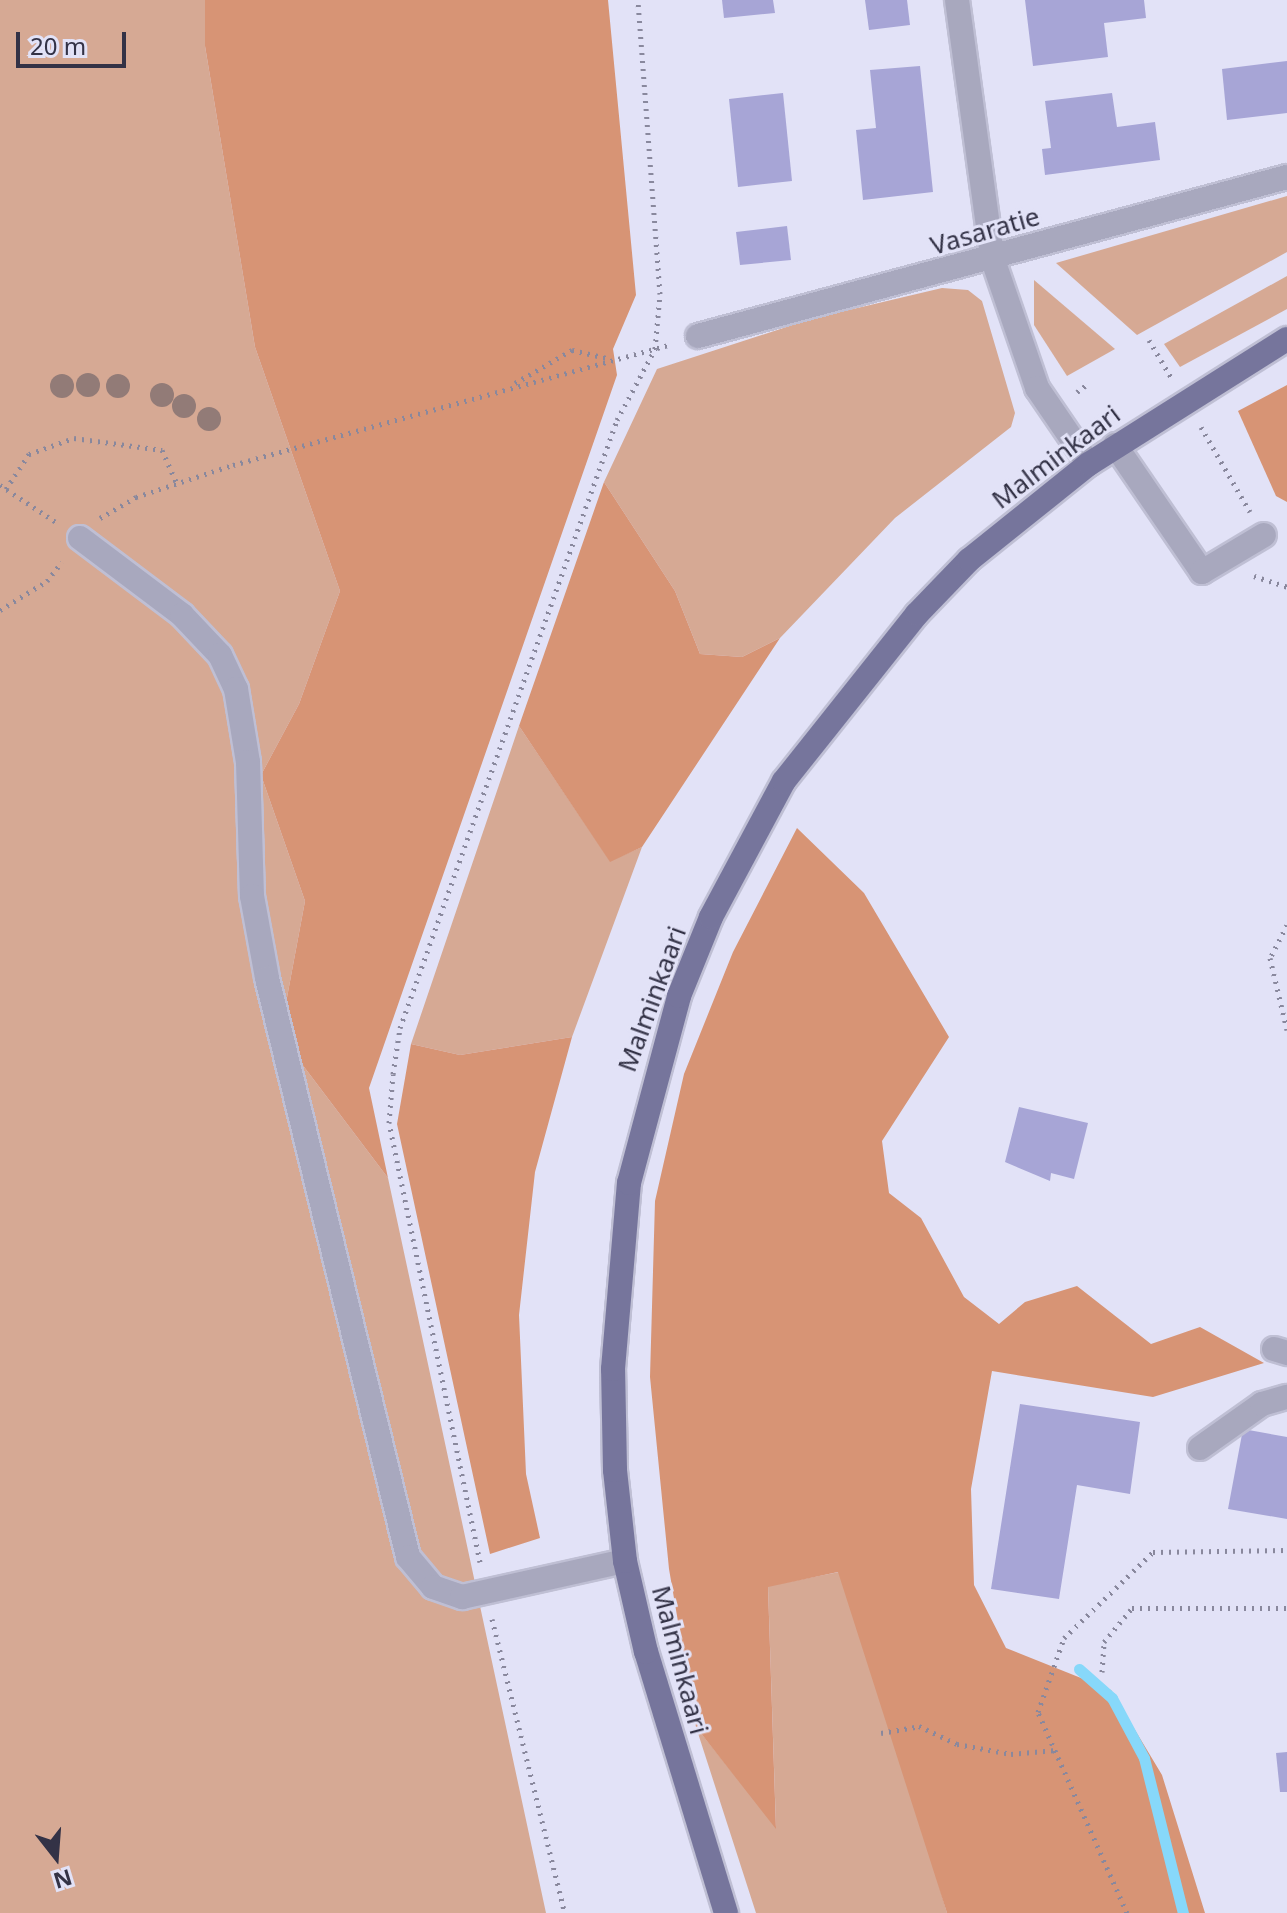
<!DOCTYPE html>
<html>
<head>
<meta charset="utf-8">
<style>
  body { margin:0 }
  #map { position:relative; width:1287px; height:1913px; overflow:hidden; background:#e2e2f7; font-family:"Noto Sans",sans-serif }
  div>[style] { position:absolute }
  .green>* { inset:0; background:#d6a994 }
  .forest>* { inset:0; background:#d79475 }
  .stream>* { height:11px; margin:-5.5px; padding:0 5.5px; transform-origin:5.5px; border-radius:5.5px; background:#87d8fa }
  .building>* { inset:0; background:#a7a5d6 }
  .path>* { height:5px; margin-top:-2.5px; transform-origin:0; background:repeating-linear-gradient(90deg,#89889d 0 2px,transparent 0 8px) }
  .roads { filter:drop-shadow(2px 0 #bfbfd4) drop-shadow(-2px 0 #bfbfd4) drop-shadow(0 2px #bfbfd4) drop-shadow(0 -2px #bfbfd4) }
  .minor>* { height:24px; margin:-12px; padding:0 12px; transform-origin:12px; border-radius:12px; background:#a8a8be }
  .major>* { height:24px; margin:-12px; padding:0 12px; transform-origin:12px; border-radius:12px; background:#76759c }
  .trees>* { width:24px; height:24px; margin:-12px; border-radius:50%; background:#927b77 }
  span { translate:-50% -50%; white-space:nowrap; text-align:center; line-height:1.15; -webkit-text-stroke:6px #e2e2f7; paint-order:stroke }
  .street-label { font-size:26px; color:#333246 }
  .north { position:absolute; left:16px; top:1817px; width:80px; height:80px; -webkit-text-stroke:6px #e2e2f7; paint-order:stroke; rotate:163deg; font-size:22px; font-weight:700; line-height:32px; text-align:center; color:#333246 }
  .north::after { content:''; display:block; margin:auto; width:28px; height:36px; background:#333246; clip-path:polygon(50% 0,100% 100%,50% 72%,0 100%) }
  .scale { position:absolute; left:16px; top:32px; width:110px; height:36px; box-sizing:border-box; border:4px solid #333246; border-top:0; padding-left:10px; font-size:24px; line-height:28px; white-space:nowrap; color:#333246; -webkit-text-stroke:6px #e2e2f7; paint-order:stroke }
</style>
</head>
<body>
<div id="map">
  <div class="green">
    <div style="clip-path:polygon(0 0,205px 0,205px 46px,255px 347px,340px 591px,299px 704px,261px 775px,305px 901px,280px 1035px,388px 1178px,546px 1913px,0 1913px)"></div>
    <div style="clip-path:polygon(1287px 196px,1287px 252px,1137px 335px,1056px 263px)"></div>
    <div style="clip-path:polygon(1287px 276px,1287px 309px,1180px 367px,1164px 344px)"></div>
    <div style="clip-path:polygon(1034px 280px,1115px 349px,1067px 376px,1034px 325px)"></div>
    <div style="clip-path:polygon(942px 288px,968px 290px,982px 301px,1015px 413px,1011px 427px,895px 518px,780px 638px,742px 657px,700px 654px,675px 591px,604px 482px,657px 369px,811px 319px)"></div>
    <div style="clip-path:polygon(519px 726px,610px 861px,642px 847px,572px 1037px,460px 1055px,411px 1044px)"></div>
    <div style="clip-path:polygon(839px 1572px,898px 1746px,947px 1913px,756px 1913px,696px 1727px,776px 1827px,768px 1586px)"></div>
  </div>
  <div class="forest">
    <div style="clip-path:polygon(205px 0,608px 0,636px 295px,613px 349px,617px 375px,369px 1088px,388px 1178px,280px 1035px,305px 901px,261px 775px,299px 704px,340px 591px,255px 347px,205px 46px)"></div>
    <div style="clip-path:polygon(1287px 385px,1287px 502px,1276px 496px,1238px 411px)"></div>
    <div style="clip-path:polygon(604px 482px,675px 591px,700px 654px,742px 657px,780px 638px,642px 847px,610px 862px,519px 726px)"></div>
    <div style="clip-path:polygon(797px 828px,864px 893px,949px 1037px,882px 1141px,889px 1193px,921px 1218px,964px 1297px,999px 1324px,1025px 1302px,1077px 1286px,1151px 1344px,1200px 1327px,1264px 1363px,1153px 1397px,992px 1371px,971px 1489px,974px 1585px,1006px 1648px,1111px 1690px,1162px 1775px,1205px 1913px,947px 1913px,838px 1572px,768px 1587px,776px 1829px,696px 1727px,669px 1569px,650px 1377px,655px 1201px,684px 1074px,733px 952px)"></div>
    <div style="clip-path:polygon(572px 1037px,535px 1172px,519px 1315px,526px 1474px,540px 1538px,490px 1554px,397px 1124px,411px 1044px,460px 1055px)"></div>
  </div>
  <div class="stream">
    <div style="left:1079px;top:1669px;width:44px;rotate:41.3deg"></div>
    <div style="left:1112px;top:1698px;width:68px;rotate:61.9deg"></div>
    <div style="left:1144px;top:1758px;width:160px;rotate:75.9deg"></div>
  </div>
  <div class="building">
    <div style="clip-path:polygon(722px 0,773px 0,775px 13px,724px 18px)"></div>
    <div style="clip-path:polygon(865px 0,907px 0,910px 25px,869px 30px)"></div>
    <div style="clip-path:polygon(1025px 0,1144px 0,1146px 18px,1104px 23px,1108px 57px,1033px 66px)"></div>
    <div style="clip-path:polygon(1287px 61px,1287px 113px,1227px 120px,1222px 69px)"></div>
    <div style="clip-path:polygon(920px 66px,933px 192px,863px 200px,856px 130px,876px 128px,870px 70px)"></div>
    <div style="clip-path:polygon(783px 93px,792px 181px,738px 187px,729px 99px)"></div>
    <div style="clip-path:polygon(1112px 93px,1117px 127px,1155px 122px,1160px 160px,1045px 175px,1042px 149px,1051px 148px,1045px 101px)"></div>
    <div style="clip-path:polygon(787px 226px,791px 260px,740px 265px,736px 232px)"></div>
    <div style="clip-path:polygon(1019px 1107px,1088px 1123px,1074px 1179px,1051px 1173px,1050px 1181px,1005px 1162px)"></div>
    <div style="clip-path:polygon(1020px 1404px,1140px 1422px,1130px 1494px,1077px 1485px,1059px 1599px,991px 1589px)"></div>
    <div style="clip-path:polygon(1243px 1429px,1287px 1437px,1287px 1519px,1228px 1509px)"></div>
    <div style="clip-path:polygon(1287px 1752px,1287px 1792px,1280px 1792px,1276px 1753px)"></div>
  </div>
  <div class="path">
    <div style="left:1149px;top:340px;width:43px;rotate:59.3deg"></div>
    <div style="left:515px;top:383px;width:66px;rotate:-30.1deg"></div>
    <div style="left:572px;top:350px;width:39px;rotate:13deg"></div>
    <div style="left:1077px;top:392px;width:15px;rotate:-37deg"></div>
    <div style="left:1201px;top:427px;width:98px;rotate:60deg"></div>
    <div style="left:0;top:485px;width:67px;rotate:33.5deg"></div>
    <div style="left:6px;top:489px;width:42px;rotate:-56.7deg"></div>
    <div style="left:29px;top:454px;width:48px;rotate:-19.6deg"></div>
    <div style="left:74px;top:438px;width:89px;rotate:7.8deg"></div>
    <div style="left:162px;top:450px;width:36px;rotate:66deg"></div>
    <div style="left:100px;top:518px;width:42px;rotate:-30.3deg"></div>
    <div style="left:136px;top:497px;width:102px;rotate:-18.3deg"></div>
    <div style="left:233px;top:465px;width:453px;rotate:-15.4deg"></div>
    <div style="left:1254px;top:576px;width:35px;rotate:18deg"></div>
    <div style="left:0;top:610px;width:55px;rotate:-31.7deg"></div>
    <div style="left:47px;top:581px;width:24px;rotate:-52deg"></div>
    <div style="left:1287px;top:925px;width:37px;rotate:117deg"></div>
    <div style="left:1270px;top:958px;width:74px;rotate:76.7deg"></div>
    <div style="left:480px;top:1562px;width:448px;rotate:-101.7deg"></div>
    <div style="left:389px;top:1123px;width:49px;rotate:-85.3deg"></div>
    <div style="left:393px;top:1074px;width:47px;rotate:-81.3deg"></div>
    <div style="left:400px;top:1028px;width:646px;rotate:-70.36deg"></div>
    <div style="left:617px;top:420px;width:81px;rotate:-61.8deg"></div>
    <div style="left:655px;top:349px;width:55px;rotate:-84.8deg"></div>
    <div style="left:660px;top:294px;width:295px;rotate:-94.3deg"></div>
    <div style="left:492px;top:1619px;width:303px;rotate:76.1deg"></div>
    <div style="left:1102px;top:1672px;width:30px;rotate:-86deg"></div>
    <div style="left:1104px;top:1642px;width:44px;rotate:-50.5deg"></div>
    <div style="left:1132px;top:1608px;width:155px"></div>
    <div style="left:881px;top:1733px;width:39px;rotate:-10deg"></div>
    <div style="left:919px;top:1726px;width:42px;rotate:25.3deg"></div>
    <div style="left:957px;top:1744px;width:55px;rotate:10.5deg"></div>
    <div style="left:1011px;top:1754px;width:45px;rotate:-5.1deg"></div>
    <div style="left:1127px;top:1913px;width:220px;rotate:-113.9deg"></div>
    <div style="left:1038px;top:1712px;width:78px;rotate:-70.6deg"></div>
    <div style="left:1064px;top:1638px;width:124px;rotate:-44deg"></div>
    <div style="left:1153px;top:1552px;width:134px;rotate:-0.9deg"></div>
  </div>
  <div class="roads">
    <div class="minor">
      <div style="left:957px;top:0;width:259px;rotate:82.2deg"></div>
      <div style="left:992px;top:257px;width:139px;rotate:71deg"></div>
      <div style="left:1037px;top:388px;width:92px;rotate:55.6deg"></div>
      <div style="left:698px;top:336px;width:610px;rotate:-15.11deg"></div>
      <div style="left:1115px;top:445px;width:154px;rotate:55.6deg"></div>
      <div style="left:1202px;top:572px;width:72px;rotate:-30.8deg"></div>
      <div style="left:80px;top:538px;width:128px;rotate:37deg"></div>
      <div style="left:182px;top:615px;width:55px;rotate:46.5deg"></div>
      <div style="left:220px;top:655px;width:38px;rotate:65deg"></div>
      <div style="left:236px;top:689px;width:74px;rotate:80.7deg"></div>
      <div style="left:248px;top:762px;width:134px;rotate:88.3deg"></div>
      <div style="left:252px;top:896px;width:83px;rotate:79.6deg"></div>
      <div style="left:267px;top:978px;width:596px;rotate:76.31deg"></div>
      <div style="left:408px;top:1557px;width:39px;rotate:50deg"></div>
      <div style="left:433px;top:1587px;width:31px;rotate:19deg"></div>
      <div style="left:462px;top:1597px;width:167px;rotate:-12.5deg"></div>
      <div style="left:1274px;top:1349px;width:14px;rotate:17deg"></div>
      <div style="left:1200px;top:1448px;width:76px;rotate:-35.4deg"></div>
      <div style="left:1262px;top:1404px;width:26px;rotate:-16deg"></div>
    </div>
    <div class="major">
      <div style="left:726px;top:1913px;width:273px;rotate:-107deg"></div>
      <div style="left:646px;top:1652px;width:93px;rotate:-103deg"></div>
      <div style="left:625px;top:1561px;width:92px;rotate:-96.3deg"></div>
      <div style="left:615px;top:1470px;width:101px;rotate:-91.1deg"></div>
      <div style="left:613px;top:1369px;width:187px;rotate:-85.1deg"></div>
      <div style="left:629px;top:1183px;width:194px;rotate:-75deg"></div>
      <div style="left:679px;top:996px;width:85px;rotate:-67.9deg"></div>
      <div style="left:711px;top:917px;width:154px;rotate:-61.8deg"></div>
      <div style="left:784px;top:781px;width:213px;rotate:-51.5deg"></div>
      <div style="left:917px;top:614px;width:75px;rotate:-46.1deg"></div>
      <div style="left:969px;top:560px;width:154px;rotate:-38.7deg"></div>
      <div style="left:1089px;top:464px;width:234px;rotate:-32.3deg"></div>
    </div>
  </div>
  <div class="trees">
    <div style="left:88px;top:385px"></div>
    <div style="left:62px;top:386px"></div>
    <div style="left:118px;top:386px"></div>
    <div style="left:162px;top:395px"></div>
    <div style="left:184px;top:406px"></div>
    <div style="left:209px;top:419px"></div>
  </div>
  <div class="street-label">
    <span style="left:985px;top:231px;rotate:-16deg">Vasaratie</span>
    <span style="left:1056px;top:457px;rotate:-37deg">Malminkaari</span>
    <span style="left:652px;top:999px;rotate:-70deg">Malminkaari</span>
    <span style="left:680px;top:1660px;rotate:75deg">Malminkaari</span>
  </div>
  <div class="north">N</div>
  <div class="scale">20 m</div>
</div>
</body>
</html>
